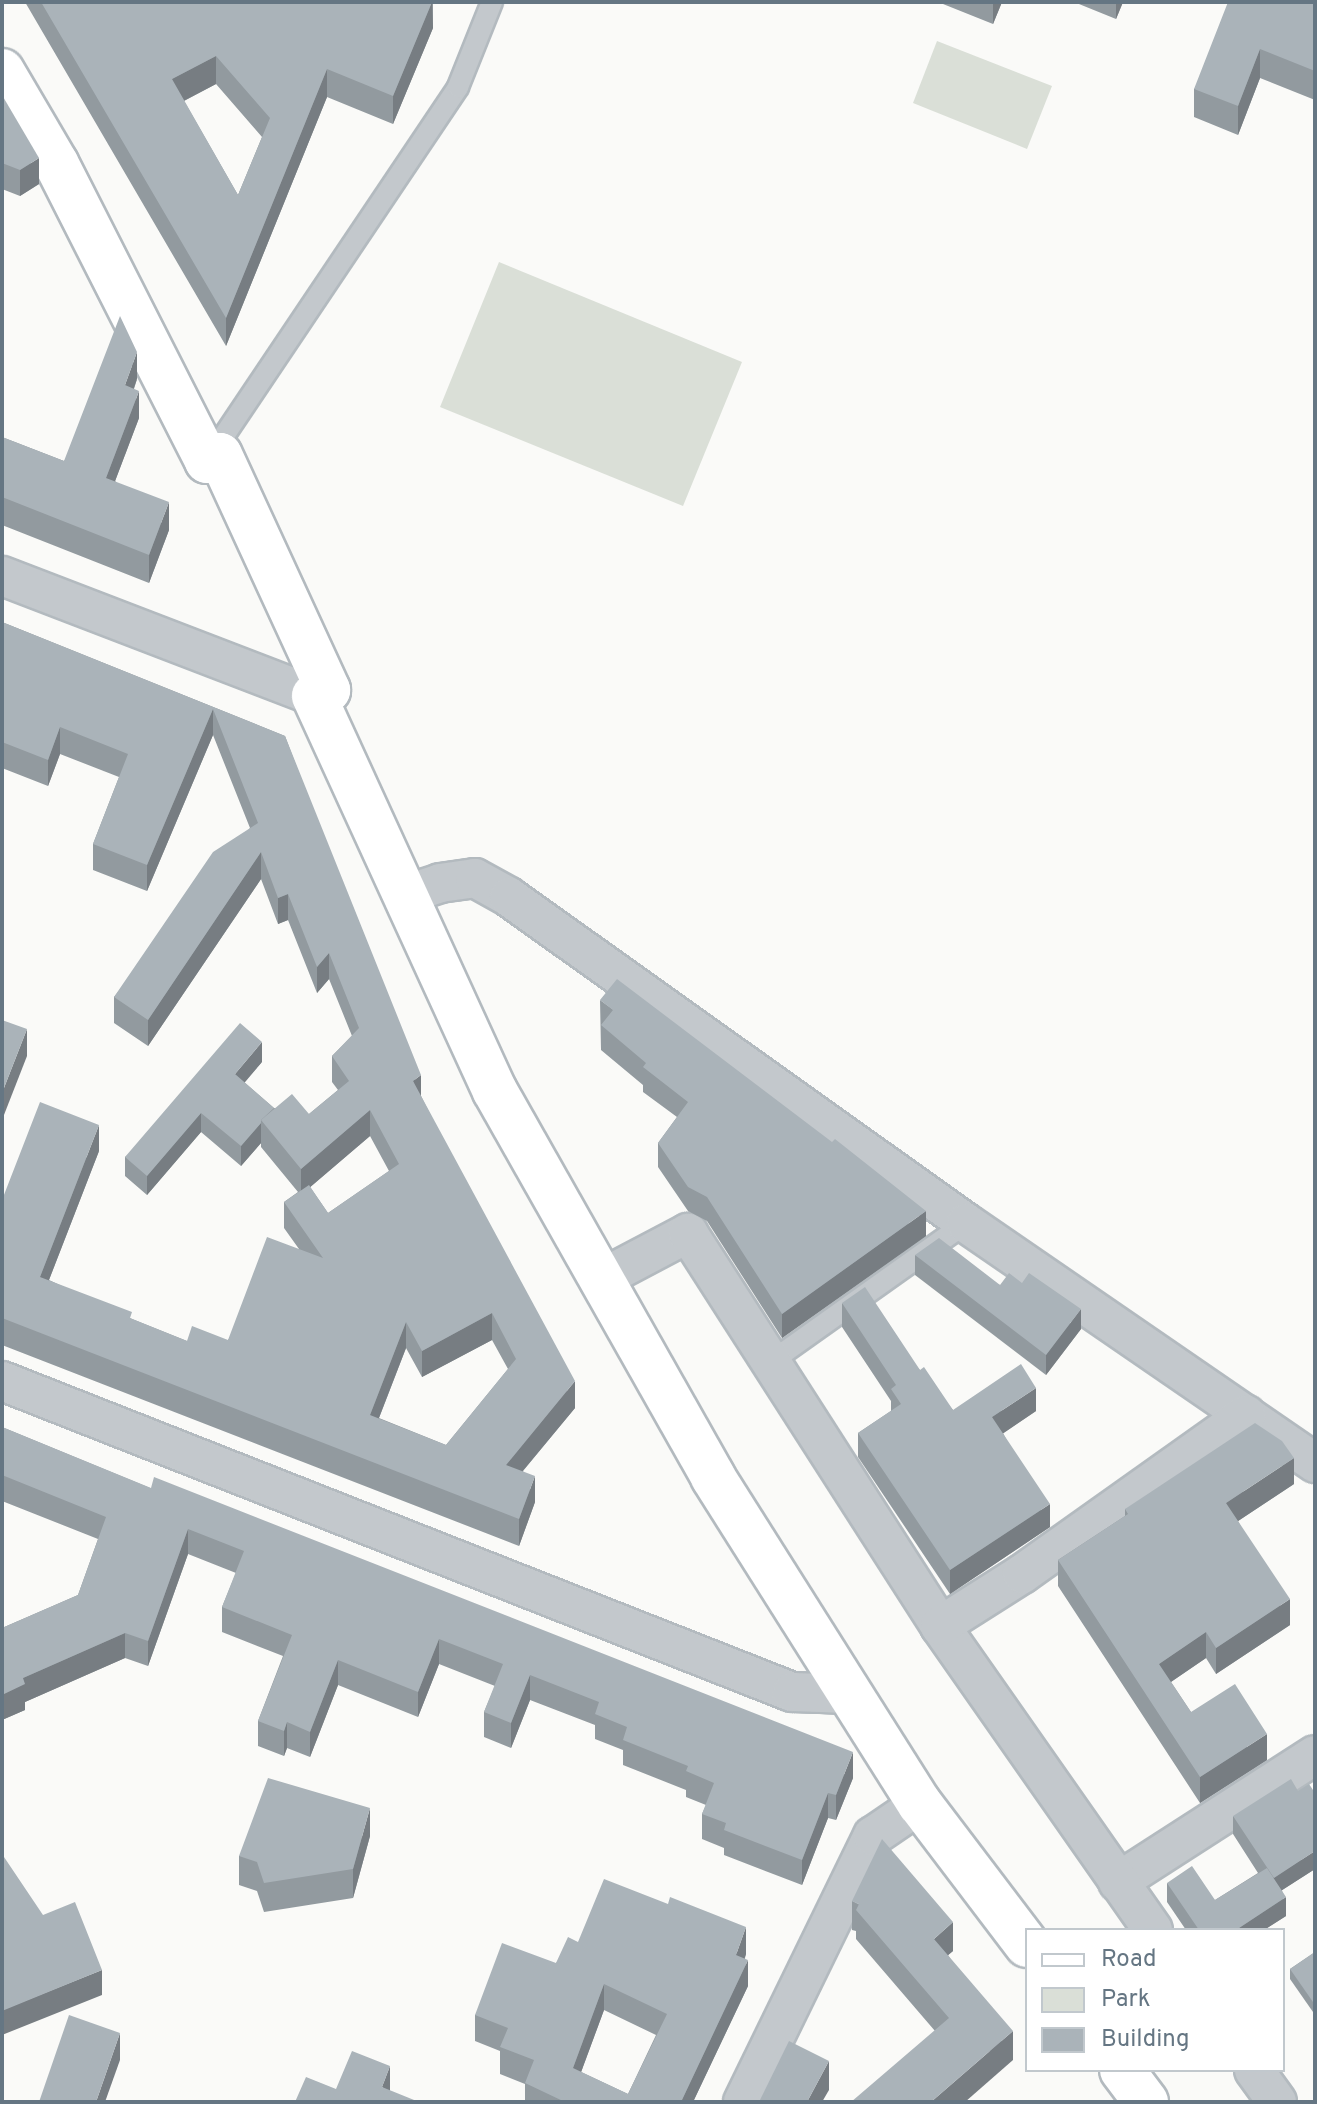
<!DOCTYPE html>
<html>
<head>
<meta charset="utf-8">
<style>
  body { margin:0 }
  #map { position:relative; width:1317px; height:2104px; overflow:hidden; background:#fafaf8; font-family:Overpass,sans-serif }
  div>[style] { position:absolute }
  .green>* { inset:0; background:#dadfd7 }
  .roads { filter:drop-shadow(2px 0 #b3babf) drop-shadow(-2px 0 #b3babf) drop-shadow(0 2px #b3babf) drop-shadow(0 -2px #b3babf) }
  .lane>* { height:20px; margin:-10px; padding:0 10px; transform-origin:10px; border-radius:10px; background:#c3c8cc }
  .street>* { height:38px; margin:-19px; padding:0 19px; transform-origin:19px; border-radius:19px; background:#c3c8cc }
  .secondary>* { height:44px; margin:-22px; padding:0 22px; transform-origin:22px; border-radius:22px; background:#fff }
  .wall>* { inset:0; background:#929a9f }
  .shaded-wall>* { inset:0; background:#777d82 }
  .building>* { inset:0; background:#aab3b9 }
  span { translate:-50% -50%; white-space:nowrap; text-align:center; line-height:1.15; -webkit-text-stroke:8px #fff; paint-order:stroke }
  .frame { position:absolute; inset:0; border:4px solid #657683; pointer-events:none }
  .legend { position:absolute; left:1025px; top:1928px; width:260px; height:144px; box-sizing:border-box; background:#fff; border:2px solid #c1c8cd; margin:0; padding:10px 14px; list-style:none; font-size:24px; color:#657683 }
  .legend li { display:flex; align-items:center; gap:16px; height:40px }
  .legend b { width:40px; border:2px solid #c1c8cd }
</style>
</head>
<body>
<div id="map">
  <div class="green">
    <div style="clip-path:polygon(937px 41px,1052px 86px,1027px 149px,913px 103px)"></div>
    <div style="clip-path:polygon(499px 262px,742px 362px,683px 506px,440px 407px)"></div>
  </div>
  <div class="roads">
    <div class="lane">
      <div style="left:211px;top:455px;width:443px;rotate:-56.1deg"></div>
      <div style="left:458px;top:87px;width:92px;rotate:-68.2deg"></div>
      <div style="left:769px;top:1363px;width:242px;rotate:-35.4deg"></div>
    </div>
    <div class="street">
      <div style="left:2px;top:576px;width:334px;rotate:21deg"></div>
      <div style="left:404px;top:895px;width:38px;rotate:-18deg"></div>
      <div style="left:440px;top:883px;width:35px;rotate:-8deg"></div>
      <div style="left:475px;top:878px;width:39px;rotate:29deg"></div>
      <div style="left:509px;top:897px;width:561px;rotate:35.5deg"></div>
      <div style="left:966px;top:1223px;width:424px;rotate:34.5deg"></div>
      <div style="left:599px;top:1280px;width:101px;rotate:-27.8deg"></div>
      <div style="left:688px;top:1233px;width:467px;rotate:57.3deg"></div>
      <div style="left:2px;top:1381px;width:849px;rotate:21.49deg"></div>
      <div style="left:792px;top:1692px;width:57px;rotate:2deg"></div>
      <div style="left:1118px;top:1882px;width:234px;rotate:-32.8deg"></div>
      <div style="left:1153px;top:1930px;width:371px;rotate:-125deg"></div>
      <div style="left:940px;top:1626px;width:97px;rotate:-32.4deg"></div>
      <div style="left:1022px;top:1574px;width:275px;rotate:-35.4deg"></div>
      <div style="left:1254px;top:2070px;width:39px;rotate:54deg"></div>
      <div style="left:743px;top:2102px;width:296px;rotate:-64deg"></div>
      <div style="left:873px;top:1836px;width:57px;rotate:-34.2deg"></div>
    </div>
    <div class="secondary">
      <div style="left:2px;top:71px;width:107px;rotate:59.6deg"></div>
      <div style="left:56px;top:163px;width:334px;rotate:63.1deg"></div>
      <div style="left:207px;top:461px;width:14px;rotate:-25deg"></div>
      <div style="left:220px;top:455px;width:259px;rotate:65.3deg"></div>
      <div style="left:328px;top:690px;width:15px;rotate:157deg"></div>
      <div style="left:314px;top:696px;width:434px;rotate:65.4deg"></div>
      <div style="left:495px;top:1091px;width:443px;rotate:60.5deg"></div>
      <div style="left:713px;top:1477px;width:387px;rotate:57.7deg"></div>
      <div style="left:920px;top:1804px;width:177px;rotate:52.8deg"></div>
      <div style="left:1122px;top:2070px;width:40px;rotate:53deg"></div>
    </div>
  </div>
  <div class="wall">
    <div style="clip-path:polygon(evenodd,25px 2px,433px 2px,433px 28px,393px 124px,327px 97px,226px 346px,25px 2px,216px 84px,262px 137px,238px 195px,184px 101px,216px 84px)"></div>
    <div style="clip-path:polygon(938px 2px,1002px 2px,993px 24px)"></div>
    <div style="clip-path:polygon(1074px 2px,1123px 2px,1116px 19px)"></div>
    <div style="clip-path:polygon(1315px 2px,1315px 100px,1260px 78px,1238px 135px,1194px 117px,1194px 89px)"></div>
    <div style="clip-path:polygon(2px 95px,39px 184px,20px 196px,2px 189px)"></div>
    <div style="clip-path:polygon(137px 379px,134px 389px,139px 418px,115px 481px,169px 530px,149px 583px,2px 525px,2px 437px,64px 461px)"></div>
    <div style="clip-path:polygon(evenodd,2px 622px,285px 736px,421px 1096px,575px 1408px,523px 1471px,535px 1502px,519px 1546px,2px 1345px,2px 1200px,99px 1151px,49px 1280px,132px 1319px,187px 1341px,228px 1340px,299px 1249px,284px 1228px,284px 1202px,298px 1192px,261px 1147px,261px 1143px,241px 1166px,201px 1132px,147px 1195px,125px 1176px,125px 1157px,262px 1062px,244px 1082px,274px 1108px,309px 1114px,338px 1090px,332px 1082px,332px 1056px,352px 1036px,329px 979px,317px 993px,288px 920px,278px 924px,261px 879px,148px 1046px,114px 1023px,114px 997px,250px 828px,213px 735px,147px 891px,93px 870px,93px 844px,119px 777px,60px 754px,48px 786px,2px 768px,2px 622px,370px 1136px,389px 1171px,328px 1213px,310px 1187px,370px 1136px,2px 622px,492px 1340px,508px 1369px,446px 1445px,379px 1418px,406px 1348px,422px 1377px,492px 1340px)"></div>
    <div style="clip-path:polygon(600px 1000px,926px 1236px,782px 1338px,707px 1221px,688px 1211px,658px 1167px,658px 1143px,677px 1117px,643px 1092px,643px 1085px,601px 1050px)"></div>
    <div style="clip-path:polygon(915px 1255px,1000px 1285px,1081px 1329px,1046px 1375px,915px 1275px)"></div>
    <div style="clip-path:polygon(842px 1303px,920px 1370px,953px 1410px,1036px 1411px,1003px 1433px,1050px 1527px,950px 1594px,858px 1457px,858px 1433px,891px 1411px,891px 1401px,842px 1327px)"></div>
    <div style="clip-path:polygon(2px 1427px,853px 1778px,836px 1820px,828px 1818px,802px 1885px,724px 1855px,724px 1848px,702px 1839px,702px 1814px,706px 1805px,686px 1797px,686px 1790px,623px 1765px,623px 1750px,595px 1739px,595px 1725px,530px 1700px,511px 1748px,484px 1737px,484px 1712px,495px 1686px,439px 1664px,418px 1717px,338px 1685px,310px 1757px,287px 1748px,284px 1756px,258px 1746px,258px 1721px,283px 1656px,222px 1632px,222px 1607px,236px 1573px,188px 1554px,148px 1666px,125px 1658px,25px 1702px,25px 1710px,2px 1720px,2px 1628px,78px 1595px,98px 1539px,2px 1501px)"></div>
    <div style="clip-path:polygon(1294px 1484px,1238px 1521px,1290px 1625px,1216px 1674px,1206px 1658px,1171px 1682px,1191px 1712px,1267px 1760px,1200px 1803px,1058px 1586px,1058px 1560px,1125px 1516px,1125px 1509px)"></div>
    <div style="clip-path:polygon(1233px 1816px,1315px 1869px,1282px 1890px,1286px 1916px,1264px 1930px,1186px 1930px,1167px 1902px,1167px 1883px,1215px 1900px,1258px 1873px,1233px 1834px)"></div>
    <div style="clip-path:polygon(370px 1836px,353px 1898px,264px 1912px,257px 1891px,239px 1885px,239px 1856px)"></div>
    <div style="clip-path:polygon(852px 1901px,953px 1951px,948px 1955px,1013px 2060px,935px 2031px,856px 1939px,856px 1931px,852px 1930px)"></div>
    <div style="clip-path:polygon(evenodd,578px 1942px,746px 1954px,745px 1958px,748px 1986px,693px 2102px,525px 2102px,525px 2084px,500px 2074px,500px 2051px,475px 2041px,475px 2015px,556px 1963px,578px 1942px,604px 2010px,656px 2035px,628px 2094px,581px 2072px,604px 2010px)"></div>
    <div style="clip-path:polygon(1315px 1952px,1315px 2011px,1313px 2012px,1290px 1979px,1290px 1969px)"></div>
  </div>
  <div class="shaded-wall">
    <div style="clip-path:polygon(432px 2px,433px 28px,393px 124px,393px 96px)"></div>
    <div style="clip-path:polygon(993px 2px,1002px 2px,993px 24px)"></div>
    <div style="clip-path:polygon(1116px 2px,1123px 2px,1116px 19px)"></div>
    <div style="clip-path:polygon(1260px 49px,1260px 78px,1238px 135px,1238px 106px)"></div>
    <div style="clip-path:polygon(216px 56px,216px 84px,172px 107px,172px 79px)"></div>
    <div style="clip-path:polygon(327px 69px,327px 97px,226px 346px,226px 318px)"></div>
    <div style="clip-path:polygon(39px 158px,39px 184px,20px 196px,20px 170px)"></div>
    <div style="clip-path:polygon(137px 352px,137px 379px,125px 413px,125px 385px)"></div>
    <div style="clip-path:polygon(139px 391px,139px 418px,106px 505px,106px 478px)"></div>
    <div style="clip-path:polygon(169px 502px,169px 530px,149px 583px,149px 555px)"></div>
    <div style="clip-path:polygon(213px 709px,213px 735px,147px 891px,147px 865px)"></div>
    <div style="clip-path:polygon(60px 727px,60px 754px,48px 786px,48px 760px)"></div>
    <div style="clip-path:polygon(261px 852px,261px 879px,148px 1046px,148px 1020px)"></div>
    <div style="clip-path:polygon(288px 894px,288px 920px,278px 924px,278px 898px)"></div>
    <div style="clip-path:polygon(329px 953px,329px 979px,317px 993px,317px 967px)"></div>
    <div style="clip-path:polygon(27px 1029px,27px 1056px,2px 1120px,2px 1093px)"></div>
    <div style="clip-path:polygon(262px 1042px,262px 1062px,235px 1094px,235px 1074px)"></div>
    <div style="clip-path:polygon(421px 1075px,421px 1102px,413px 1081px)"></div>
    <div style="clip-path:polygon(370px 1110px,370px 1136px,301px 1195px,301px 1169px)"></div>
    <div style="clip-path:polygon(201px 1113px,201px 1132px,147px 1195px,147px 1176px)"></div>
    <div style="clip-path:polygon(261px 1123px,261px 1143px,241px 1166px,241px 1146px)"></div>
    <div style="clip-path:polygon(99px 1125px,99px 1151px,40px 1303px,40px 1277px)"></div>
    <div style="clip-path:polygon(926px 1211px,926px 1236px,782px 1338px,782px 1314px)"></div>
    <div style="clip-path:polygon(1081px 1309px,1081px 1329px,1046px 1375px,1046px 1355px)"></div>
    <div style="clip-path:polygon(492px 1313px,492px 1340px,422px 1377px,422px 1351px)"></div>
    <div style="clip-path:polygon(406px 1322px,406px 1348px,370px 1441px,370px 1415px)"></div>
    <div style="clip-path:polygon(575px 1381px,575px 1408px,506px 1491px,506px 1465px)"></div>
    <div style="clip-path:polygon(1036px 1388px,1036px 1411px,992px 1441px,992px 1417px)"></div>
    <div style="clip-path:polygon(1294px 1458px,1294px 1484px,1226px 1529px,1226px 1503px)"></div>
    <div style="clip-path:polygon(535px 1476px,535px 1502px,519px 1546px,519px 1519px)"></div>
    <div style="clip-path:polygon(1050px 1504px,1050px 1527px,950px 1594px,950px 1570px)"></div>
    <div style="clip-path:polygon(188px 1529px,188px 1554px,148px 1666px,148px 1641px)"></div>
    <div style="clip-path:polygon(1290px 1599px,1290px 1625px,1216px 1674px,1216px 1648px)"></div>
    <div style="clip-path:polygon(1206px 1632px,1206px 1658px,1159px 1690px,1159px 1664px)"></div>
    <div style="clip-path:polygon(125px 1633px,125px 1658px,25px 1702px,25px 1710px,2px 1720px,2px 1695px,23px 1678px)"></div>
    <div style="clip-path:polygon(439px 1639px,439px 1664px,418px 1717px,418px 1692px)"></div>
    <div style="clip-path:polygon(338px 1660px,338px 1685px,310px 1757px,310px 1732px)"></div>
    <div style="clip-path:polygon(530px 1675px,530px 1700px,511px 1748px,511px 1723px)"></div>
    <div style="clip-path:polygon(287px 1722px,287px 1748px,284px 1756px,284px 1731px)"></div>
    <div style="clip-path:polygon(1267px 1734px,1267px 1760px,1200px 1803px,1200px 1777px)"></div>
    <div style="clip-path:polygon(853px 1752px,853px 1778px,836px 1820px,836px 1795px)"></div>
    <div style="clip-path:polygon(828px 1793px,828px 1818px,802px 1885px,802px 1860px)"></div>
    <div style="clip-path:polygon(370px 1808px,370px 1836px,353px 1898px,353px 1869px)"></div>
    <div style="clip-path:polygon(1315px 1851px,1315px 1869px,1273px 1896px,1273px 1878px)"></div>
    <div style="clip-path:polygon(1286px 1897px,1286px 1916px,1264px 1930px,1236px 1930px)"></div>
    <div style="clip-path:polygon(953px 1922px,953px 1951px,934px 1967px,934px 1939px)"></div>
    <div style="clip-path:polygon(746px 1927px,746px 1954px,736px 1981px,736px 1955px)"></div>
    <div style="clip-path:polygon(748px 1960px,748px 1986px,693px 2102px,681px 2102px)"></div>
    <div style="clip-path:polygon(102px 1970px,102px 1995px,2px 2035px,2px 2010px)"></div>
    <div style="clip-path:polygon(604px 1984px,604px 2010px,573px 2094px,573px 2068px)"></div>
    <div style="clip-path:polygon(1013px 2031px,1013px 2060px,965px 2102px,931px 2102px)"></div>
    <div style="clip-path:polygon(120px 2033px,120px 2060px,105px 2102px,96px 2102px)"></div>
    <div style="clip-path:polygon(829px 2061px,829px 2090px,822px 2102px,807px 2102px)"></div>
    <div style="clip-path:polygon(390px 2066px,390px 2093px,382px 2087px)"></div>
  </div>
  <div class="building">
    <div style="clip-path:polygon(evenodd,41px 2px,432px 2px,393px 96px,327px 69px,226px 318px,41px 2px,216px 56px,270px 118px,238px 195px,172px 79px,216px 56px)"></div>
    <div style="clip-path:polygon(1228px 2px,1315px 2px,1315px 71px,1260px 49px,1238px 106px,1194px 89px)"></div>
    <div style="clip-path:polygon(2px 95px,39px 158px,20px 170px,2px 163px)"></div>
    <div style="clip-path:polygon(120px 316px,137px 352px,125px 385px,139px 391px,106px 478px,169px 502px,149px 555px,2px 497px,2px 437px,64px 461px)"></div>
    <div style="clip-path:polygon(evenodd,2px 622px,285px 736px,421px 1075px,413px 1081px,575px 1381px,506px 1465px,535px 1476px,519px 1519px,2px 1318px,2px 1200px,40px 1102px,99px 1125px,40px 1277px,132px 1312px,130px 1318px,187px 1341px,192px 1326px,228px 1340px,267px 1237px,323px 1258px,284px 1202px,309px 1185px,328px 1213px,399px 1164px,370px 1110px,301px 1169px,261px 1120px,292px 1094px,309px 1114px,349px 1081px,332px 1056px,359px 1028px,329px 953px,317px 967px,288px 894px,278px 898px,261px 852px,148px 1020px,114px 997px,213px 852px,258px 823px,213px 709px,147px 865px,93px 844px,128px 754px,60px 727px,48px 760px,2px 742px,2px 622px,492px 1313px,516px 1359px,446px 1445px,370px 1415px,406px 1322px,422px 1351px,492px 1313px)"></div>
    <div style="clip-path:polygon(617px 979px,832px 1142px,835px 1139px,926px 1211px,782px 1314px,707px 1197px,688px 1187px,658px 1143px,688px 1102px,643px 1067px,646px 1063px,601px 1025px,613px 1010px,600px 1000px)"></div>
    <div style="clip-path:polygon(2px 1020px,27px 1029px,2px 1093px)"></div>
    <div style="clip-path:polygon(240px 1023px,262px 1042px,235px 1074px,274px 1108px,261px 1120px,261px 1123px,241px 1146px,201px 1113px,147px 1176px,125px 1157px)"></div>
    <div style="clip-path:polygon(939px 1238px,1000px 1285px,1009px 1273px,1022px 1283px,1029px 1273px,1081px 1309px,1046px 1355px,915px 1255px)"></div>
    <div style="clip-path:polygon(865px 1287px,920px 1370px,924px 1367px,953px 1410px,1021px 1364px,1036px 1388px,992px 1417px,1050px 1504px,950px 1570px,858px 1433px,901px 1404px,891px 1389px,896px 1385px,842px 1303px)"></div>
    <div style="clip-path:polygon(1255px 1423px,1282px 1441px,1294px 1458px,1226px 1503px,1290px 1599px,1216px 1648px,1206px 1632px,1159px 1664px,1191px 1712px,1235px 1684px,1267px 1734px,1200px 1777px,1058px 1560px,1128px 1514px,1125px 1509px)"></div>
    <div style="clip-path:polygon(2px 1427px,151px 1488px,154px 1477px,853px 1752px,836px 1795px,828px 1793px,802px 1860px,724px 1830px,726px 1823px,702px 1814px,714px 1783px,686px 1771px,688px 1766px,623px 1740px,627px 1727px,595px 1714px,599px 1702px,530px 1675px,511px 1723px,484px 1712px,503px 1664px,439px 1639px,418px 1692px,338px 1660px,310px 1732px,287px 1722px,284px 1731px,258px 1721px,292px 1635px,222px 1607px,244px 1551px,188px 1529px,148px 1641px,125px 1633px,23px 1678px,25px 1684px,2px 1695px,2px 1628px,78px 1595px,106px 1517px,2px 1475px)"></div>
    <div style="clip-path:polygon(268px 1778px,370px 1808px,353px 1869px,264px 1883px,257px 1862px,239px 1856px)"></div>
    <div style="clip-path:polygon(1291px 1779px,1298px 1791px,1309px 1784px,1315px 1793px,1315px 1851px,1274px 1878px,1233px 1816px)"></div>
    <div style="clip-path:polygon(882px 1839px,953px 1922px,934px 1939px,1013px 2031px,931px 2102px,851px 2102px,949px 2018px,856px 1910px,859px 1904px,852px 1901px)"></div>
    <div style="clip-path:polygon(2px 1854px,43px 1915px,75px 1902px,102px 1970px,2px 2011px)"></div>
    <div style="clip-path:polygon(1192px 1866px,1215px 1900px,1267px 1868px,1286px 1897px,1236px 1930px,1199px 1930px,1167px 1883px)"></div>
    <div style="clip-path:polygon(evenodd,604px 1879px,668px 1904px,670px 1897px,746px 1927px,736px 1955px,748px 1960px,681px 2102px,565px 2102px,525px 2083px,534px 2060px,500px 2047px,508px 2028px,475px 2015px,502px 1943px,556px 1963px,568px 1937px,578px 1942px,604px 1879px,604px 1984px,667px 2014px,628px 2094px,573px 2068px,604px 1984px)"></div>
    <div style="clip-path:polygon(1315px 1952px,1315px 2001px,1313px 2002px,1290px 1969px)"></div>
    <div style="clip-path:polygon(69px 2015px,120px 2033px,96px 2102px,39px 2102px)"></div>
    <div style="clip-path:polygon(789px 2041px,829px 2061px,807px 2102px,759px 2102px)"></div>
    <div style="clip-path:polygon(352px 2051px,390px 2066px,382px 2087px,419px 2102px,295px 2102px,306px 2077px,336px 2089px)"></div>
  </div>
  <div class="frame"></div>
  <ul class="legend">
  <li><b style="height:10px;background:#fff"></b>Road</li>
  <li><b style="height:22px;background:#dadfd7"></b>Park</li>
  <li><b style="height:22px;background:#aab3b9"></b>Building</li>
  </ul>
</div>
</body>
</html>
